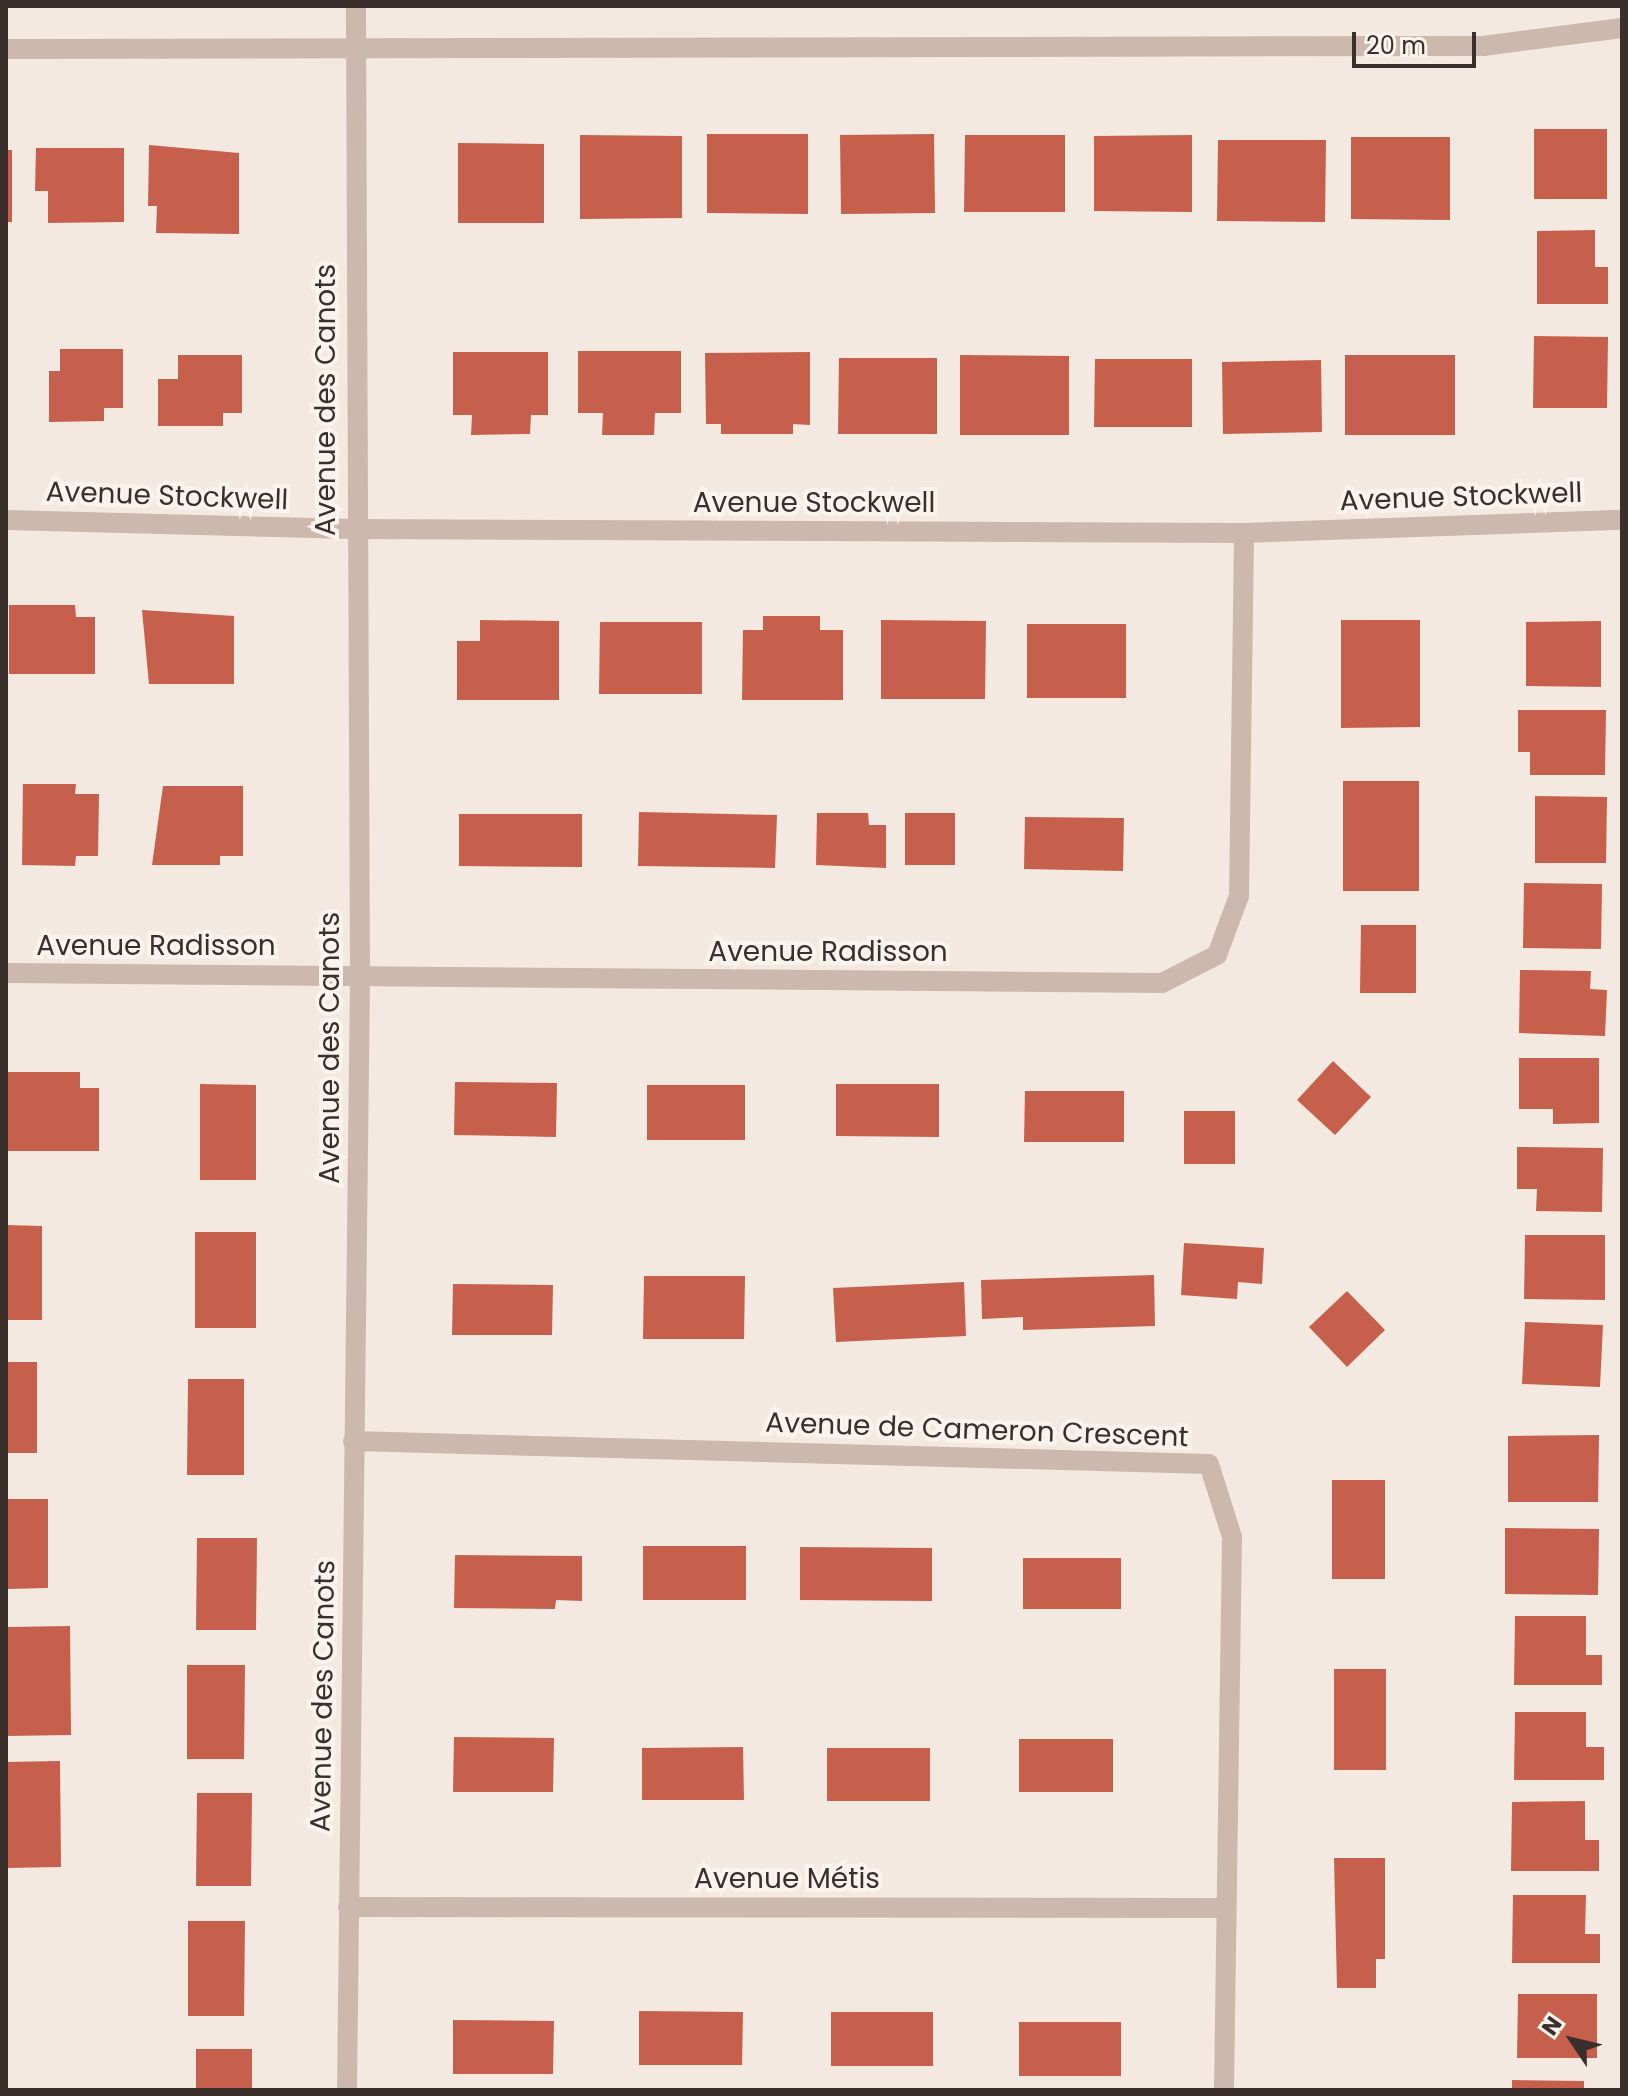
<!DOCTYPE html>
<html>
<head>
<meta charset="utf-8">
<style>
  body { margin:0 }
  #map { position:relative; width:1628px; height:2096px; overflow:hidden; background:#f4e9e1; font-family:Poppins,sans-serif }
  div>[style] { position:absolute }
  .building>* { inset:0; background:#c6604c }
  .minor>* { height:20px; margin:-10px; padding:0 10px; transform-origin:10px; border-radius:10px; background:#ccb8ac }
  span { translate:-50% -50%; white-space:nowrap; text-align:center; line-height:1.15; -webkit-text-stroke:8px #fbf4ee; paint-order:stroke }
  .street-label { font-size:28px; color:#3b2f2b }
  .frame { position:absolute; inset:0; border:8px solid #3b2f2b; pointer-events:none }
  .north { position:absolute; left:1532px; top:2000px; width:80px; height:80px; -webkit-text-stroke:6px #fbf4ee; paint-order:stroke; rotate:305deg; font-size:22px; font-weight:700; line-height:32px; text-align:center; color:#3b2f2b }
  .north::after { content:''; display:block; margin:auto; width:28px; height:36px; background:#3b2f2b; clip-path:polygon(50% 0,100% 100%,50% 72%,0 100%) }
  .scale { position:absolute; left:1352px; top:32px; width:124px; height:36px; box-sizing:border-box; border:4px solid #3b2f2b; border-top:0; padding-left:10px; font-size:24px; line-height:28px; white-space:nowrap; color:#3b2f2b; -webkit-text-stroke:6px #fbf4ee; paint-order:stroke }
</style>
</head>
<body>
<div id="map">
  <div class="building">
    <div style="clip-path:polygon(1534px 129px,1607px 129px,1607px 199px,1534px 199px)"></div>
    <div style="clip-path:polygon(707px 134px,808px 134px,808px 214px,707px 213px)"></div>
    <div style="clip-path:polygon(934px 134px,935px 213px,841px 214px,840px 135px)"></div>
    <div style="clip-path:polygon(580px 135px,682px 136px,682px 218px,580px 219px)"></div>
    <div style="clip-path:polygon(965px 135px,1065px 135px,1065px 212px,964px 212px)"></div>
    <div style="clip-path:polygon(1192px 135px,1192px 212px,1094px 211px,1094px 136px)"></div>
    <div style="clip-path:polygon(1351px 137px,1450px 137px,1450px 220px,1351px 219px)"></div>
    <div style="clip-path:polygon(1218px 140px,1326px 140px,1325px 222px,1217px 221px)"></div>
    <div style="clip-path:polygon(458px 143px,544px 144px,544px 223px,458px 223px)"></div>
    <div style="clip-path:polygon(149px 145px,239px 153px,239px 234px,156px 233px,157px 206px,148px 206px)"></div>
    <div style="clip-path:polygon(36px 148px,124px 148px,124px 222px,48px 223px,48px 191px,35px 191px)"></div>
    <div style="clip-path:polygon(6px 150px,12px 150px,12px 222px,6px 222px)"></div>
    <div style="clip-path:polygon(1595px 230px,1595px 267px,1608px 267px,1608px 304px,1537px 304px,1537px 231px)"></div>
    <div style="clip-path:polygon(1534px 336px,1608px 337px,1607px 408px,1533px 408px)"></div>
    <div style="clip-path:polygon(60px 349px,123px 349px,123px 408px,104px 408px,104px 421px,49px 422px,49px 371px,60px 371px)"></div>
    <div style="clip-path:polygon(578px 351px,681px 351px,681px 413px,655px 413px,654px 435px,602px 435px,603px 413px,578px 413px)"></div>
    <div style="clip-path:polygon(453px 352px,548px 352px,548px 415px,531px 415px,530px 434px,471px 435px,472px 415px,453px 415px)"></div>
    <div style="clip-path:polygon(810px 352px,810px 425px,793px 424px,793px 434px,721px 434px,721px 424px,706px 424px,705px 353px)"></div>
    <div style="clip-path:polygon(178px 355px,242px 355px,242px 413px,223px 413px,223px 426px,158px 426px,158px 379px,178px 379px)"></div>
    <div style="clip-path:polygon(960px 355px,1069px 356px,1069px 435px,960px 435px)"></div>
    <div style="clip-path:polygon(1345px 355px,1455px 355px,1455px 435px,1345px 435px)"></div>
    <div style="clip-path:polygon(839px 358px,937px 358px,937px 434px,838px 434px)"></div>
    <div style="clip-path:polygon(1095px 359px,1192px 359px,1192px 427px,1094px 427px)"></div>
    <div style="clip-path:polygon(1321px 360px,1322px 432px,1223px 434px,1222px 362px)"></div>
    <div style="clip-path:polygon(9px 605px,75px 605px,76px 617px,95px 617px,95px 674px,9px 674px)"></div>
    <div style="clip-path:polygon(142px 610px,234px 616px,234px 684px,149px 684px)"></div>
    <div style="clip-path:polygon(763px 616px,820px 616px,820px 630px,843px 630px,843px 700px,742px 700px,743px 630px,763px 630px)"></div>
    <div style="clip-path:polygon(480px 620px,559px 621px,559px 700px,457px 700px,457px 641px,480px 641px)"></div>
    <div style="clip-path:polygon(881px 620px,986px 621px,985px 699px,881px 699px)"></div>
    <div style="clip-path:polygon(1341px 620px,1420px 620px,1420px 727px,1341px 728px)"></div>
    <div style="clip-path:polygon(1601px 621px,1601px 687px,1526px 686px,1526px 622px)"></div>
    <div style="clip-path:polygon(600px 622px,702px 622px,702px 694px,599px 694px)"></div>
    <div style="clip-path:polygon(1027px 624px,1126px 624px,1126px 698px,1027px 698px)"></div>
    <div style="clip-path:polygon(1518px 710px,1606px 710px,1605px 775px,1530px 775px,1530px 752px,1518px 752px)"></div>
    <div style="clip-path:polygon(1343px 781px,1419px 781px,1419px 891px,1343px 891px)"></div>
    <div style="clip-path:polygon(23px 784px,76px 784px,75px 794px,99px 794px,98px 856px,76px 856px,75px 866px,22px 865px)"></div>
    <div style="clip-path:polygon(163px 786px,243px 786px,243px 856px,220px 856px,220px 865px,152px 865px)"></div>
    <div style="clip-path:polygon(1535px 796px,1607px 797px,1606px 863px,1535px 863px)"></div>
    <div style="clip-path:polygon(639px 812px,777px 815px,775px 868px,638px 866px)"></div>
    <div style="clip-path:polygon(817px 813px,868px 813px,869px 825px,886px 825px,886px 868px,816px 865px)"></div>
    <div style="clip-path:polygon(905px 813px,955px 813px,955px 865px,905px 865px)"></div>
    <div style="clip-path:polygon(459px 814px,582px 814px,582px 867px,459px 866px)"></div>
    <div style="clip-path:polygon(1025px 817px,1124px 818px,1123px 871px,1024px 869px)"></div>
    <div style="clip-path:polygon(1524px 883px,1602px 884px,1601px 949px,1523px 948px)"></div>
    <div style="clip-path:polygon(1361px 925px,1416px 925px,1416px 993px,1360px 993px)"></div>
    <div style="clip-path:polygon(1520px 970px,1591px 971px,1590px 989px,1607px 990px,1605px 1036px,1519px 1033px)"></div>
    <div style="clip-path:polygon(1519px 1058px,1599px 1058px,1599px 1123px,1553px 1124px,1553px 1109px,1519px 1109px)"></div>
    <div style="clip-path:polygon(1333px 1061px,1371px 1097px,1335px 1135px,1297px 1100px)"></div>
    <div style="clip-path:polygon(7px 1072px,80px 1072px,80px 1088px,99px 1088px,99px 1151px,6px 1151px)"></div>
    <div style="clip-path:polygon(455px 1082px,557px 1083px,556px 1137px,454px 1135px)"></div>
    <div style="clip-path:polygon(200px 1084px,256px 1085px,256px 1180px,200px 1180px)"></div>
    <div style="clip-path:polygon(836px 1084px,939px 1084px,939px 1137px,836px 1136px)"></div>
    <div style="clip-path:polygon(647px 1085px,745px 1085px,745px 1140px,647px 1140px)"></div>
    <div style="clip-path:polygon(1025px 1091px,1124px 1091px,1124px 1142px,1024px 1142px)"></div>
    <div style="clip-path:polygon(1184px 1111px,1235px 1111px,1235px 1164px,1184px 1164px)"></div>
    <div style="clip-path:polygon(1517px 1147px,1603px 1148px,1602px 1212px,1536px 1211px,1537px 1189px,1517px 1189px)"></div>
    <div style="clip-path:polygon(6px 1225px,42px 1226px,42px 1320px,6px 1320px)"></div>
    <div style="clip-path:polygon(195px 1232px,256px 1232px,256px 1328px,195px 1328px)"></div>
    <div style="clip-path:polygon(1525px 1235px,1605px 1235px,1605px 1300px,1524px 1299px)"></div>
    <div style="clip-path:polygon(1184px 1243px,1264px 1248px,1262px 1284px,1238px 1282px,1237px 1299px,1181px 1295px)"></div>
    <div style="clip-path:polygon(1154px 1275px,1155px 1326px,1023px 1330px,1023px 1317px,982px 1319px,981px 1280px)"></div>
    <div style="clip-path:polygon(644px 1276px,745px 1276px,744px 1339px,643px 1339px)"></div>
    <div style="clip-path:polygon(964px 1282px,966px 1336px,836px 1342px,833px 1288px)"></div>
    <div style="clip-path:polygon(453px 1284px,553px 1285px,552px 1335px,452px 1335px)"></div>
    <div style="clip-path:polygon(1347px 1291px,1385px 1330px,1347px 1367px,1309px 1327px)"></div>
    <div style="clip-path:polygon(1525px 1322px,1603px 1325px,1600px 1387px,1522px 1384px)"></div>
    <div style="clip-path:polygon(6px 1362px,37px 1362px,37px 1453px,6px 1453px)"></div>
    <div style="clip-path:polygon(188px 1379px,244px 1379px,244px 1475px,187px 1475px)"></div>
    <div style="clip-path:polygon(1599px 1435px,1598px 1502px,1508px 1502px,1508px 1436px)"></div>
    <div style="clip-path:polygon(1332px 1480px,1385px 1480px,1385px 1579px,1332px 1579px)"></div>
    <div style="clip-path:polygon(6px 1499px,48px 1499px,48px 1588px,6px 1589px)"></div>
    <div style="clip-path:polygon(1505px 1528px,1599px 1529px,1598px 1595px,1505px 1594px)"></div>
    <div style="clip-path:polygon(197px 1538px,257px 1538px,256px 1630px,196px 1630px)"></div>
    <div style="clip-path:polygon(643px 1546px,746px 1546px,746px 1600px,643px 1600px)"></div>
    <div style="clip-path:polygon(800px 1547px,932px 1548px,932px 1601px,800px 1600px)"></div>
    <div style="clip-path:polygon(455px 1555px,582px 1556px,582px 1601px,556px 1600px,555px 1609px,454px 1608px)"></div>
    <div style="clip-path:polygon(1023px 1558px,1121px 1558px,1121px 1609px,1023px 1609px)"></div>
    <div style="clip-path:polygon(1515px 1616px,1586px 1616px,1586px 1655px,1602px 1655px,1602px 1685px,1514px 1685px)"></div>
    <div style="clip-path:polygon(70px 1626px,71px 1735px,8px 1736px,8px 1627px)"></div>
    <div style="clip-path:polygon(187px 1665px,245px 1665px,244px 1759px,187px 1759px)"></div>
    <div style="clip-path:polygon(1334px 1669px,1386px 1669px,1386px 1770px,1334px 1770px)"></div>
    <div style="clip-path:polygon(1515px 1712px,1586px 1712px,1586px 1747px,1604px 1747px,1604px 1780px,1514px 1780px)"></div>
    <div style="clip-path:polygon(454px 1737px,554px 1738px,553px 1792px,453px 1792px)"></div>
    <div style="clip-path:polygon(1019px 1739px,1113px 1739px,1113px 1792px,1019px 1792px)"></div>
    <div style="clip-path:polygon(743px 1747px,744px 1800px,642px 1800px,642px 1748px)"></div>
    <div style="clip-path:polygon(827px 1748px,930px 1748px,930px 1801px,827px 1801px)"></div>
    <div style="clip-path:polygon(60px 1761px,61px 1867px,6px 1868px,6px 1762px)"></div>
    <div style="clip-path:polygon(197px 1793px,252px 1793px,251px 1886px,196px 1886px)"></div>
    <div style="clip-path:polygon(1585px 1801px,1585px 1840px,1599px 1840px,1599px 1871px,1511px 1871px,1512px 1802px)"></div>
    <div style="clip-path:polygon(1334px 1858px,1385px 1858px,1385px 1959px,1376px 1959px,1376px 1988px,1337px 1988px)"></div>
    <div style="clip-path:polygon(1513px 1895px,1586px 1895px,1585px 1934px,1600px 1934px,1600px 1963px,1512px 1963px)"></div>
    <div style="clip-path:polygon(188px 1921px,245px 1921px,244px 2016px,188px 2016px)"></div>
    <div style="clip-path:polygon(1518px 1994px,1597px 1994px,1597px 2058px,1517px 2058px)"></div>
    <div style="clip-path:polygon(639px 2011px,743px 2012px,742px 2065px,639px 2065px)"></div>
    <div style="clip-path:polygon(831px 2012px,933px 2012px,933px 2066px,831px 2066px)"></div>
    <div style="clip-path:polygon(453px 2020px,554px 2021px,553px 2074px,453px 2074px)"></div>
    <div style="clip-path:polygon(1019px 2022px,1121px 2022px,1121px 2076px,1019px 2076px)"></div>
    <div style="clip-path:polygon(196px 2049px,252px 2049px,252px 2090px,196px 2090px)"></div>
    <div style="clip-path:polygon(1512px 2080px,1584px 2081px,1584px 2090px,1512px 2090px)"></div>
  </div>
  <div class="minor">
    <div style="left:6px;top:49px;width:1477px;rotate:-0.12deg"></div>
    <div style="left:1483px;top:46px;width:140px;rotate:-7.4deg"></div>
    <div style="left:6px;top:520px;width:347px;rotate:1.5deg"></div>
    <div style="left:353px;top:529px;width:891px;rotate:0.26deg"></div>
    <div style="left:1244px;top:533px;width:378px;rotate:-2deg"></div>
    <div style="left:6px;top:973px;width:1156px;rotate:0.5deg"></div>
    <div style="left:1162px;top:983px;width:62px;rotate:-27deg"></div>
    <div style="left:1217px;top:955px;width:63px;rotate:-69.6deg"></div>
    <div style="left:1239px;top:896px;width:363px;rotate:-89.2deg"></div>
    <div style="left:353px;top:1441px;width:856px;rotate:1.54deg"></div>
    <div style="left:1209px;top:1464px;width:77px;rotate:72.5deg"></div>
    <div style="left:1232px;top:1537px;width:553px;rotate:90.83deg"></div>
    <div style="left:348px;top:1907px;width:877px;rotate:0.07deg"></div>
    <div style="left:347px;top:2090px;width:1114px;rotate:-89.33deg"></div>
    <div style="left:360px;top:976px;width:970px;rotate:-90.24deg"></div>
  </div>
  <div class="street-label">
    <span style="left:326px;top:400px;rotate:-90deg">Avenue des Canots</span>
    <span style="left:167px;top:496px;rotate:2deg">Avenue Stockwell</span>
    <span style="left:1461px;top:497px;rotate:-2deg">Avenue Stockwell</span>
    <span style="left:814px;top:503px">Avenue Stockwell</span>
    <span style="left:156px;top:946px">Avenue Radisson</span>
    <span style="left:828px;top:952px">Avenue Radisson</span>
    <span style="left:330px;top:1048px;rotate:-90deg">Avenue des Canots</span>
    <span style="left:977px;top:1430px;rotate:2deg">Avenue de Cameron Crescent</span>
    <span style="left:323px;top:1696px;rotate:-89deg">Avenue des Canots</span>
    <span style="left:787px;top:1879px">Avenue Métis</span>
  </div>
  <div class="frame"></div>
  <div class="north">N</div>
  <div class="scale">20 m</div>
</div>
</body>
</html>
